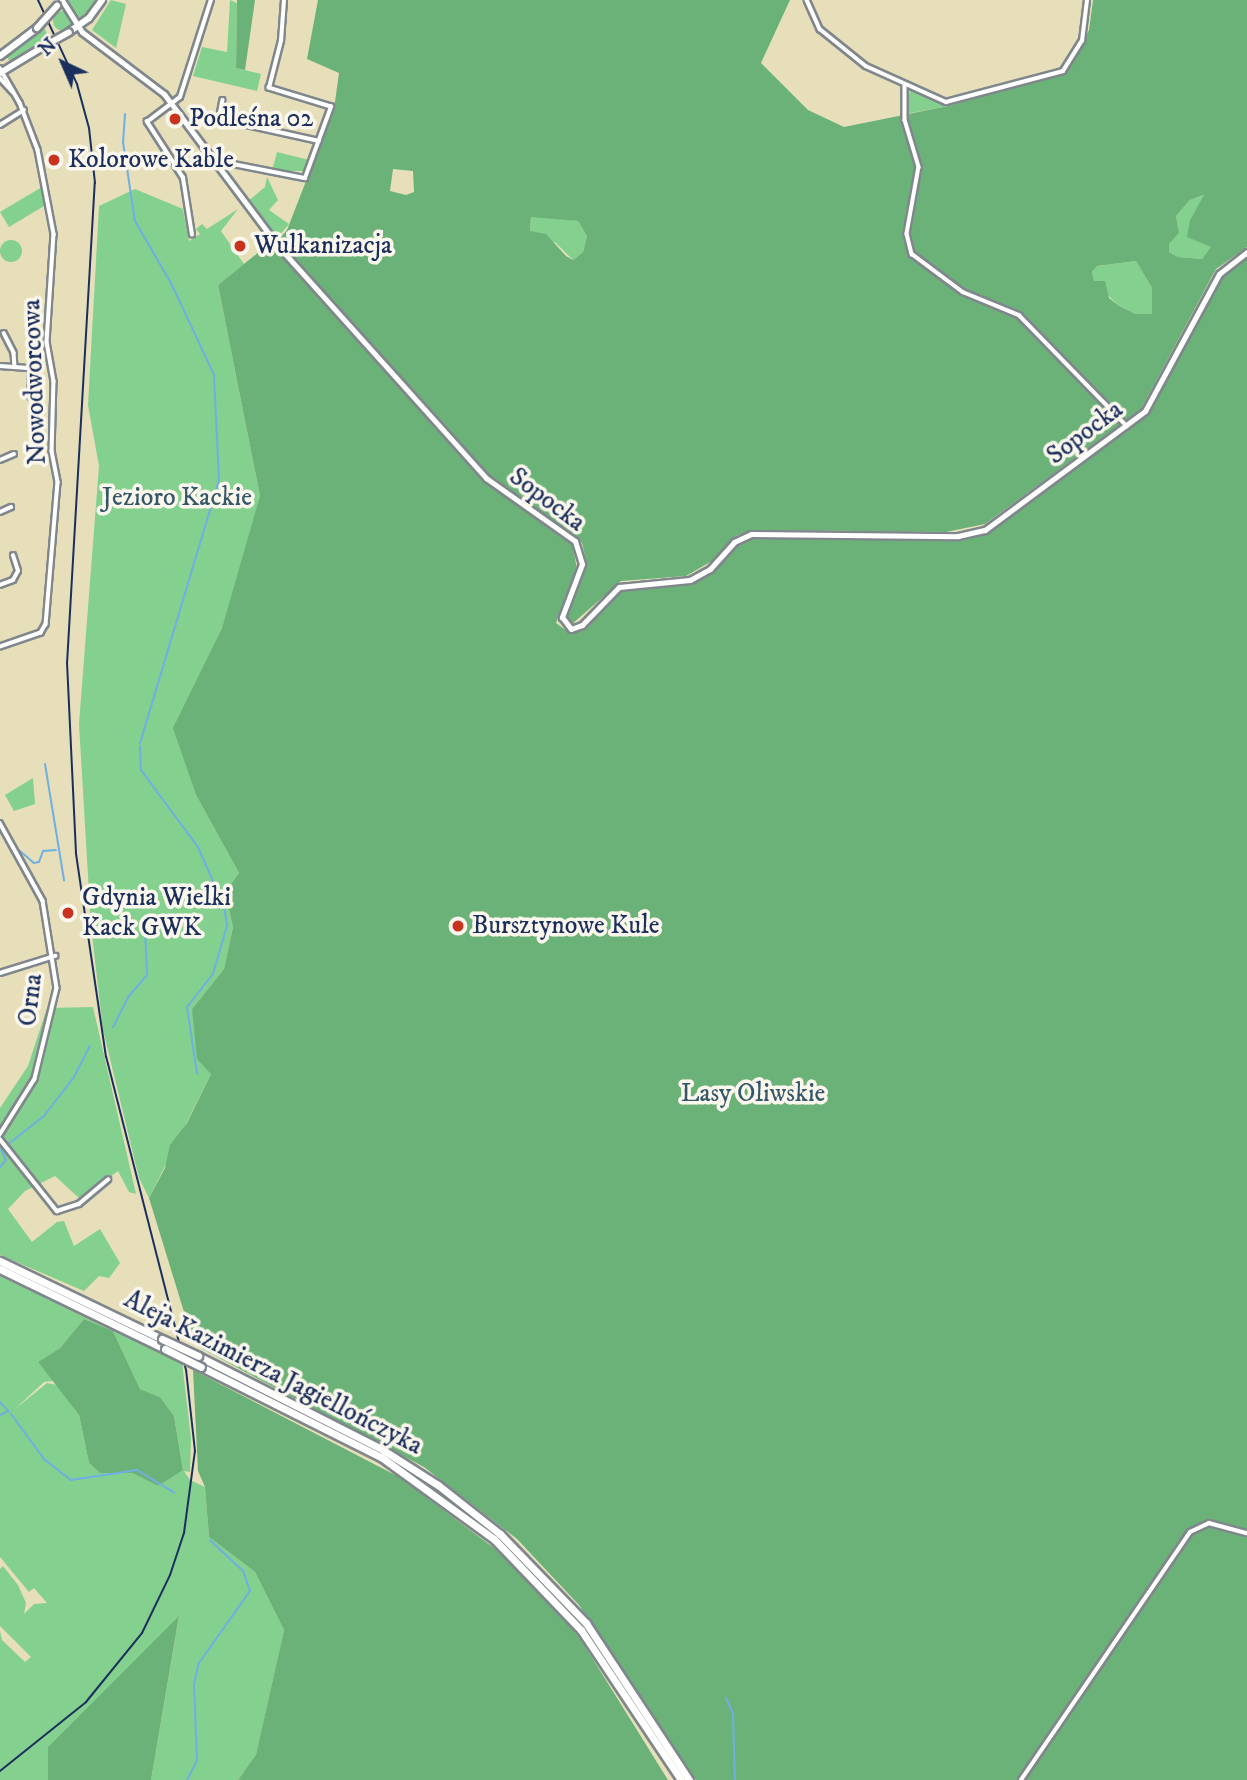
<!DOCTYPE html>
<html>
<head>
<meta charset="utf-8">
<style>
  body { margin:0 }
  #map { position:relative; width:1247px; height:1780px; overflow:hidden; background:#e6dfba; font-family:"IM FELL DW Pica",serif }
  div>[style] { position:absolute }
  .green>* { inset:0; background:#84d08e }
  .round { border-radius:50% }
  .forest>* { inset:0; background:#6bb279 }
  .stream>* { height:2px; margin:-1px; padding:0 1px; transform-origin:1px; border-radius:1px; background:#6fafe3 }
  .roads { filter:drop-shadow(2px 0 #80878c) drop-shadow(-2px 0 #80878c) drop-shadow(0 2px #80878c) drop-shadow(0 -2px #80878c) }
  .minor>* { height:3.5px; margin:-1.75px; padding:0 1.75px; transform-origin:1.75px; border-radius:1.75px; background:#fff }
  .secondary>* { height:5px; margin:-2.5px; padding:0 2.5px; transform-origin:2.5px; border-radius:2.5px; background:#fff }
  .primary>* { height:6px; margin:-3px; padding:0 3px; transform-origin:3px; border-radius:3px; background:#fff }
  .motorway>* { height:7px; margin:-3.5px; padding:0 3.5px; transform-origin:3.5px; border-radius:3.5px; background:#fff }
  .rail>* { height:2px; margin:-1px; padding:0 1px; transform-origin:1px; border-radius:1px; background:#1b2f5e }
  .bridges { filter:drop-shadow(2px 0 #80878c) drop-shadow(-2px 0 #80878c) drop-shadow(0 2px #80878c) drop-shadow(0 -2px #80878c) }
  .primary-bridge>* { height:6px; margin:-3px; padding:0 3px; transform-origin:3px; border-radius:3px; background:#fff }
  .motorway-bridge>* { height:7px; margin:-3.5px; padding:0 3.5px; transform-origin:3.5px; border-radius:3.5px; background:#fff }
  .dots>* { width:19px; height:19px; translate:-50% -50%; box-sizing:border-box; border:4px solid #fbf7ec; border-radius:50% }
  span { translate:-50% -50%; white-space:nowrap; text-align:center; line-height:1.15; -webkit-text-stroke:7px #fbf7ec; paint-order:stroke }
  .poi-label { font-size:26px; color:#1b2f5e }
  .left { translate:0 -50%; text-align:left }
  .street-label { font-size:26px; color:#1b2f5e }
  .park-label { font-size:26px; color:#35576a }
  .north { position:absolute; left:28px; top:28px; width:70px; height:70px; -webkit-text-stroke:5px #fbf7ec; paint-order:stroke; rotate:316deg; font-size:19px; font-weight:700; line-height:28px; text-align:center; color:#1b2f5e }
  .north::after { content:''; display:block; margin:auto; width:24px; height:32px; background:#1b2f5e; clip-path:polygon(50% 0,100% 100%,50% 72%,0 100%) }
</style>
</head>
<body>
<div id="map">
  <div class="green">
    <div style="clip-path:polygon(68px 0,99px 0,81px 20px)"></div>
    <div style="clip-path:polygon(111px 0,126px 4px,116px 48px,92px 30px)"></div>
    <div style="clip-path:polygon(230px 0,237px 3px,236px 68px,261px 74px,257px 91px,193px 76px,202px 47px,227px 52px)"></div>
    <div class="round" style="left:53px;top:11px;width:20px;height:20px"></div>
    <div style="clip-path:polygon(43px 26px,50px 39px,11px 63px,6px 56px)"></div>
    <div style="clip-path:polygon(910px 89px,948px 106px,906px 114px)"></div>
    <div style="clip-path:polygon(277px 152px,309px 160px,305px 171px,272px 171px)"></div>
    <div style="clip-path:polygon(267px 177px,278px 200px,269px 210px,289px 224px,278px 237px,247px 202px,265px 187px)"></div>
    <div style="clip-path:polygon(42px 187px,44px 206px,9px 227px,0 212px)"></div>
    <div style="clip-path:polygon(135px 189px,183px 209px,189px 241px,200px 234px,196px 229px,202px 224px,207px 229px,238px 209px,221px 231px,244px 264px,218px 285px,260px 496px,244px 566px,222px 628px,174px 728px,196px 795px,239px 873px,225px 892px,233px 927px,224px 969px,192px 1009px,211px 1074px,149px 1198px,139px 1178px,103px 1030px,91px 926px,79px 724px,99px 466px,88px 405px,99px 206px)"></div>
    <div style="clip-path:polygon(1205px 195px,1190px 220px,1197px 240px,1212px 247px,1202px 259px,1178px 257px,1169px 252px,1169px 244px,1179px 233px,1176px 216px,1190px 200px)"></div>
    <div style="clip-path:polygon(531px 216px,578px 221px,587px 236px,583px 252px,573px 260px,556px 243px,530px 232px)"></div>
    <div class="round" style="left:0;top:240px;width:22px;height:22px"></div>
    <div style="clip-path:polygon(1136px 261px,1152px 288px,1153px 314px,1136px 314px,1119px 306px,1094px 282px,1092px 272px,1097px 266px)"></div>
    <div style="clip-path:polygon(33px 778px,35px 804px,14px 811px,5px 795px)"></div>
    <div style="clip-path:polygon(93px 1007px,136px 1194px,129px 1192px,118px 1171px,80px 1199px,55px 1176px,25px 1191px,8px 1209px,32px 1242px,57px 1222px,64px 1221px,74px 1246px,100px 1229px,120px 1263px,109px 1278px,99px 1276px,84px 1291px,0 1255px,0 1108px,28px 1066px,47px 1008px)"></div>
    <div style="clip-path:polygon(evenodd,0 1276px,182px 1362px,191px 1438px,190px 1472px,184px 1471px,190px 1480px,205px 1487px,209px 1537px,255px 1572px,284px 1630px,256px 1756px,238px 1780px,151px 1780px,179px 1617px,48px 1747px,48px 1780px,0 1780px,0 1631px,2px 1640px,25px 1662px,31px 1657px,0 1626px,0 1569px,3px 1566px,18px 1585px,26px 1603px,24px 1614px,34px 1604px,47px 1603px,34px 1588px,29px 1592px,0 1557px,0 1276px,84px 1319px,113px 1331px,140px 1389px,160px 1397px,174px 1416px,183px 1469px,158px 1486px,132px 1473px,100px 1473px,89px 1463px,79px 1415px,57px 1385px,47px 1383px,15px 1409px,44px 1382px,53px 1381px,38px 1362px,60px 1348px,84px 1319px)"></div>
  </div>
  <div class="forest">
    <div style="clip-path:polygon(237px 0,255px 0,245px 70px,236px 68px)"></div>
    <div style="clip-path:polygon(evenodd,318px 0,790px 0,761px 63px,808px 110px,844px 127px,948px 106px,1065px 73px,1089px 30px,1093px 0,1247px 0,1247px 247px,1216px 269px,1141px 409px,985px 524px,946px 532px,752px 530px,736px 536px,712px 561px,686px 576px,621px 581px,571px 625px,566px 617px,587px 564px,582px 543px,487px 475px,278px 240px,287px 230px,334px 109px,339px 73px,307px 59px,318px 0,393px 169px,413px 171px,414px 192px,406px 195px,390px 191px,393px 169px,318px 0,1204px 195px,1190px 220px,1187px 237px,1211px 247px,1202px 259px,1178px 257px,1169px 252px,1169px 244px,1179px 233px,1176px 216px,1190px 200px,1204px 195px,318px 0,531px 217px,578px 221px,587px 236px,583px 252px,573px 260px,566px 256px,546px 234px,530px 231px,531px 217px,318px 0,1136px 261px,1152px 288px,1152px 314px,1136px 314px,1119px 306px,1109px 298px,1105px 281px,1094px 281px,1092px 272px,1097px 266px,1136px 261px)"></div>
    <div style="clip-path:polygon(270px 243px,483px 480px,572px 543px,577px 569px,556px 623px,571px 634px,581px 630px,622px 590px,690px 584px,714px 571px,739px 544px,751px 538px,957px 541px,989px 533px,1148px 413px,1220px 280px,1247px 256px,1247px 1780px,696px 1780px,579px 1605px,517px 1539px,424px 1467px,202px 1349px,192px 1338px,149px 1198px,165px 1168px,170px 1145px,187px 1123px,211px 1074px,197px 1059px,192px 1009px,224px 969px,233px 927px,225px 892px,239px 873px,196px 795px,173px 728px,222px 628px,260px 496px,218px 285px)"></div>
    <div style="clip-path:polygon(84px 1319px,113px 1331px,140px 1389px,160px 1397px,174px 1416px,183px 1470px,158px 1486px,132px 1473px,100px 1473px,89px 1463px,79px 1415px,38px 1362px,60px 1348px)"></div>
    <div style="clip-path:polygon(193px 1370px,399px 1477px,494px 1548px,549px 1601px,581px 1640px,668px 1780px,238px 1780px,256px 1755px,284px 1630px,255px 1572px,209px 1537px,205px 1487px,198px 1471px)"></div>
    <div style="clip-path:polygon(179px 1616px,151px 1780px,48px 1780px,48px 1747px)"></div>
  </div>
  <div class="stream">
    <div style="left:125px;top:114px;width:28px;rotate:94deg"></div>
    <div style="left:123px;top:142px;width:80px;rotate:81.4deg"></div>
    <div style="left:135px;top:221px;width:72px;rotate:59.9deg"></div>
    <div style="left:171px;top:283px;width:102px;rotate:64.9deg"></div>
    <div style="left:214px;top:375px;width:105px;rotate:87.3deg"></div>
    <div style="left:219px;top:480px;width:275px;rotate:106.7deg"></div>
    <div style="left:140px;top:746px;width:24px;rotate:88deg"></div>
    <div style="left:141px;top:770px;width:96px;rotate:53.5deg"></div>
    <div style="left:198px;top:847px;width:64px;rotate:66.2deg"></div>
    <div style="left:224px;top:906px;width:20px;rotate:81deg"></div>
    <div style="left:227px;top:926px;width:50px;rotate:106.3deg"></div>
    <div style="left:213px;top:974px;width:42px;rotate:128.2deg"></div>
    <div style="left:187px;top:1007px;width:67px;rotate:81.4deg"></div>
    <div style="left:45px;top:764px;width:118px;rotate:80.7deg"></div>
    <div style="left:20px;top:851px;width:18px;rotate:41deg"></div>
    <div style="left:34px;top:863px;width:5px;rotate:-11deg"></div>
    <div style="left:39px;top:862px;width:12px;rotate:-70deg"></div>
    <div style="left:43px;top:851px;width:13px;rotate:-4deg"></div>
    <div style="left:113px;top:1027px;width:34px;rotate:-63deg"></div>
    <div style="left:128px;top:997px;width:29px;rotate:-49deg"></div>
    <div style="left:147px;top:975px;width:44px;rotate:-92.6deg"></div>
    <div style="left:7px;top:1145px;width:47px;rotate:-38.1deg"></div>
    <div style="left:44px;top:1116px;width:49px;rotate:-52.4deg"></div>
    <div style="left:74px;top:1077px;width:35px;rotate:-63deg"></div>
    <div style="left:0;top:1167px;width:9px;rotate:-49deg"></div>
    <div style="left:6px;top:1160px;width:12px;rotate:-114deg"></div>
    <div style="left:0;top:1402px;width:13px;rotate:48deg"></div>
    <div style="left:11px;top:1414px;width:56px;rotate:53.7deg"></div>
    <div style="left:44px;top:1459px;width:34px;rotate:38deg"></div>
    <div style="left:71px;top:1480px;width:67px;rotate:-8.6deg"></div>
    <div style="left:137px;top:1470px;width:44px;rotate:31.2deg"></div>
    <div style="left:0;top:1415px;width:7px;rotate:-27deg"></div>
    <div style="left:726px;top:1698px;width:17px;rotate:66deg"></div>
    <div style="left:733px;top:1714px;width:66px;rotate:88.3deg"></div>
    <div style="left:187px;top:1780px;width:22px;rotate:-63deg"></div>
    <div style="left:197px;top:1760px;width:76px;rotate:-92.3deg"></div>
    <div style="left:194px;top:1684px;width:22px;rotate:-77deg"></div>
    <div style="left:199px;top:1663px;width:88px;rotate:-54.7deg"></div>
    <div style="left:250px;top:1591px;width:21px;rotate:-109deg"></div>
    <div style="left:243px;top:1571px;width:45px;rotate:-136.8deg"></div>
  </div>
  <div class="roads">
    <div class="minor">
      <div style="left:807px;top:0;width:32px;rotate:66deg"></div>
      <div style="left:820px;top:29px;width:59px;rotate:38.8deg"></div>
      <div style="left:866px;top:66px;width:88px;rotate:24.2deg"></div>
      <div style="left:946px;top:102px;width:121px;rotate:-14.8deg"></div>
      <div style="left:1063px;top:71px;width:36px;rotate:-58deg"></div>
      <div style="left:1082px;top:41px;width:41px;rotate:-83deg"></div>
      <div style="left:0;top:68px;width:40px;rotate:60.3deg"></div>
      <div style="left:20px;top:103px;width:50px;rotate:69deg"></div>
      <div style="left:38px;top:150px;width:86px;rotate:79.2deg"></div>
      <div style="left:54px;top:234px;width:108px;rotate:93.7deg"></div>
      <div style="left:47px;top:342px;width:40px;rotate:80deg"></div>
      <div style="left:54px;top:381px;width:70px;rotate:91.6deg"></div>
      <div style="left:52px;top:451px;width:32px;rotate:79deg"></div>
      <div style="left:58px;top:482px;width:143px;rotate:94.8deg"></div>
      <div style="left:46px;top:624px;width:10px;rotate:119deg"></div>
      <div style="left:41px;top:633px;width:43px;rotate:161.1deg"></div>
      <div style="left:0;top:78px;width:19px;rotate:47deg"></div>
      <div style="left:905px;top:85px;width:35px;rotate:90deg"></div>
      <div style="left:905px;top:120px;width:49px;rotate:73.4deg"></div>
      <div style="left:919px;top:167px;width:68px;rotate:100.2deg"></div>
      <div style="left:907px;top:234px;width:21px;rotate:76deg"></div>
      <div style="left:912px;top:254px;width:64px;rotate:36.7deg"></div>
      <div style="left:963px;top:292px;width:61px;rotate:22.3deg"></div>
      <div style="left:1019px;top:315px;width:155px;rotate:45.8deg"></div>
      <div style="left:223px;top:100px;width:15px;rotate:101deg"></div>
      <div style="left:220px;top:115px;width:11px;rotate:34deg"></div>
      <div style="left:229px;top:121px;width:92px;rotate:12.5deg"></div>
      <div style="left:0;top:125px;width:28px;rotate:-32deg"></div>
      <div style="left:213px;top:160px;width:94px;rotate:11.1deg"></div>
      <div style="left:305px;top:178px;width:76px;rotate:-69.9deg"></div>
      <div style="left:331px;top:107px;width:65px;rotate:-163deg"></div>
      <div style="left:269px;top:88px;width:49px;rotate:-75.7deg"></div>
      <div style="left:281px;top:41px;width:41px;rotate:-85.8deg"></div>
      <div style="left:192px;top:235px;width:58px;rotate:-99deg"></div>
      <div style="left:183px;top:178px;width:67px;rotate:-122.7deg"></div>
      <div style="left:147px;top:122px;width:41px;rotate:-37.1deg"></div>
      <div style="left:180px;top:97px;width:102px;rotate:-72.3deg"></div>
      <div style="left:4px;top:333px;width:22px;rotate:63deg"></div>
      <div style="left:14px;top:353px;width:13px;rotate:86deg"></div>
      <div style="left:0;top:366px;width:31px;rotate:4deg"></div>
      <div style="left:31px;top:368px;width:29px;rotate:90deg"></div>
      <div style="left:0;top:460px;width:15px;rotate:-23deg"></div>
      <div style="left:0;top:512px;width:12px;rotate:-24deg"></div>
      <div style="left:0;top:585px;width:14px;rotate:-21deg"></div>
      <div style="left:13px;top:580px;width:10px;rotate:-61deg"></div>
      <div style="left:18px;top:571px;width:16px;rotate:-108deg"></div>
      <div style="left:0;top:823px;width:89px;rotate:61.1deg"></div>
      <div style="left:43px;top:901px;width:88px;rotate:80.9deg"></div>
      <div style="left:57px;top:988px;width:94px;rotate:103.6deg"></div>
      <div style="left:35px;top:1079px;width:66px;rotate:122deg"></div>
      <div style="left:0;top:973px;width:58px;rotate:-17.2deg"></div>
      <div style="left:0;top:1139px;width:92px;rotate:51.6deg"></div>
      <div style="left:57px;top:1211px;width:23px;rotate:-18deg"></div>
      <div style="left:79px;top:1204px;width:38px;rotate:-40deg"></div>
      <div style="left:1021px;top:1780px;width:300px;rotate:-55.7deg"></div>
      <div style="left:1190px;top:1532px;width:21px;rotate:-25deg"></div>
      <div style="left:1209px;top:1523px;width:39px;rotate:15deg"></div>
    </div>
    <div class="secondary">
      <div style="left:62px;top:0;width:38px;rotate:58deg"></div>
      <div style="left:82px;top:32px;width:103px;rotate:37.1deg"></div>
      <div style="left:164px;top:94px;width:190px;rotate:53.1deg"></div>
      <div style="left:278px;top:246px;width:312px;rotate:48.1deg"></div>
      <div style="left:486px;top:478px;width:109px;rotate:35.3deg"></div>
      <div style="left:575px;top:541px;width:24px;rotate:73deg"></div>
      <div style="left:582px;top:564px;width:57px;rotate:110.7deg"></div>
      <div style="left:562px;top:617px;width:15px;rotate:53deg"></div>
      <div style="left:571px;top:629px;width:12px;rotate:-20deg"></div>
      <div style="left:582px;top:625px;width:53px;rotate:-45.8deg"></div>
      <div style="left:619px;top:587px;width:71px;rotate:-5.6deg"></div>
      <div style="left:690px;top:580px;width:23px;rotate:-29deg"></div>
      <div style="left:710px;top:569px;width:36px;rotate:-48deg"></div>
      <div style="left:734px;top:542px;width:19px;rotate:-25deg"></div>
      <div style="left:751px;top:534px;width:207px;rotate:0.6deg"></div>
      <div style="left:958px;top:536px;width:28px;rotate:-13deg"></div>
      <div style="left:985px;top:530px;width:199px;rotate:-36.6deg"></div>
      <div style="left:1145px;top:411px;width:156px;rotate:-61.6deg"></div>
      <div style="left:1219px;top:274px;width:36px;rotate:-38deg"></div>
    </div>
    <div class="primary">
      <div style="left:69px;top:32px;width:24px;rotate:-35deg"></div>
      <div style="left:89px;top:18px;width:22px;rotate:-54deg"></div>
      <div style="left:0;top:56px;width:46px;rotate:-37.1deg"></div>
      <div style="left:0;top:73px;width:54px;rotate:-31.3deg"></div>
    </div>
    <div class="motorway">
      <div style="left:0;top:1261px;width:180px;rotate:25.7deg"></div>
      <div style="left:0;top:1269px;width:183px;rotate:25.9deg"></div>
      <div style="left:198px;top:1356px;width:208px;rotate:26.9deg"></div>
      <div style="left:383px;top:1450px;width:65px;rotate:32.5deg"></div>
      <div style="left:438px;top:1485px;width:79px;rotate:38.3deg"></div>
      <div style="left:500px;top:1534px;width:124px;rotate:46deg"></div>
      <div style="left:586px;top:1623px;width:188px;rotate:56.7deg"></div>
      <div style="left:201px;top:1367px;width:201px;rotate:26.6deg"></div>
      <div style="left:381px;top:1457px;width:140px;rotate:36deg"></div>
      <div style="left:494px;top:1539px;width:126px;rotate:46.3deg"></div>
      <div style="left:581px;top:1630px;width:180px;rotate:56.3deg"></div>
    </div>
  </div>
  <div class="rail">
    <div style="left:0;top:1771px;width:110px;rotate:-38.7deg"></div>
    <div style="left:86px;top:1702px;width:89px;rotate:-50.9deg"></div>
    <div style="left:142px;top:1633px;width:64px;rotate:-64.2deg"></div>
    <div style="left:170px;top:1575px;width:44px;rotate:-71.6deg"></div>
    <div style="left:184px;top:1533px;width:83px;rotate:-82.4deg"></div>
    <div style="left:195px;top:1451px;width:81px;rotate:-96.3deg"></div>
    <div style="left:186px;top:1370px;width:323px;rotate:-104.3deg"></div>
    <div style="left:106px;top:1057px;width:206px;rotate:-98.4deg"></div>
    <div style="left:76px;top:853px;width:189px;rotate:-92.7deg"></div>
    <div style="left:67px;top:664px;width:482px;rotate:-86.7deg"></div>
    <div style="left:95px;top:183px;width:55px;rotate:-96.2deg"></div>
    <div style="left:89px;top:128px;width:46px;rotate:-105.3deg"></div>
    <div style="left:77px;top:84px;width:93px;rotate:-114.9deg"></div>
  </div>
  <div class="bridges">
    <div class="primary-bridge">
      <div style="left:37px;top:28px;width:30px;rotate:-48deg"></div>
      <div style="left:46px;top:45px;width:26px;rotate:-29deg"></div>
    </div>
    <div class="motorway-bridge">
      <div style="left:162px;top:1339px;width:40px;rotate:25deg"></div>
      <div style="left:165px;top:1349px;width:40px;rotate:26.6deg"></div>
    </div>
  </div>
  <div class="dots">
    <div style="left:175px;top:119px;background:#c8321e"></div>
    <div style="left:54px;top:160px;background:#c8321e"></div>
    <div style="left:240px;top:246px;background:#c8321e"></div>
    <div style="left:68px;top:913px;background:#c8321e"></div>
    <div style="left:458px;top:926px;background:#c8321e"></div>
  </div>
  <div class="poi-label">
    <span class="left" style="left:189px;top:119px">Podleśna 02</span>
    <span class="left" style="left:68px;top:160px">Kolorowe Kable</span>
    <span class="left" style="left:254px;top:246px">Wulkanizacja</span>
    <span class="left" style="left:82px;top:913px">Gdynia Wielki<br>Kack GWK</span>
    <span class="left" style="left:472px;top:926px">Bursztynowe Kule</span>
  </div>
  <div class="street-label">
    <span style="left:35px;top:382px;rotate:-92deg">Nowodworcowa</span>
    <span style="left:1085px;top:433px;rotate:-37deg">Sopocka</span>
    <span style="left:547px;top:500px;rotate:37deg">Sopocka</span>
    <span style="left:31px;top:1000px;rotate:-83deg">Orna</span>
    <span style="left:273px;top:1373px;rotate:27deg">Aleja Kazimierza Jagiellończyka</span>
  </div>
  <div class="park-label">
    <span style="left:177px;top:498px">Jezioro Kackie</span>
    <span style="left:753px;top:1094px">Lasy Oliwskie</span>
  </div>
  <div class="north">N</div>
</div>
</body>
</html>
